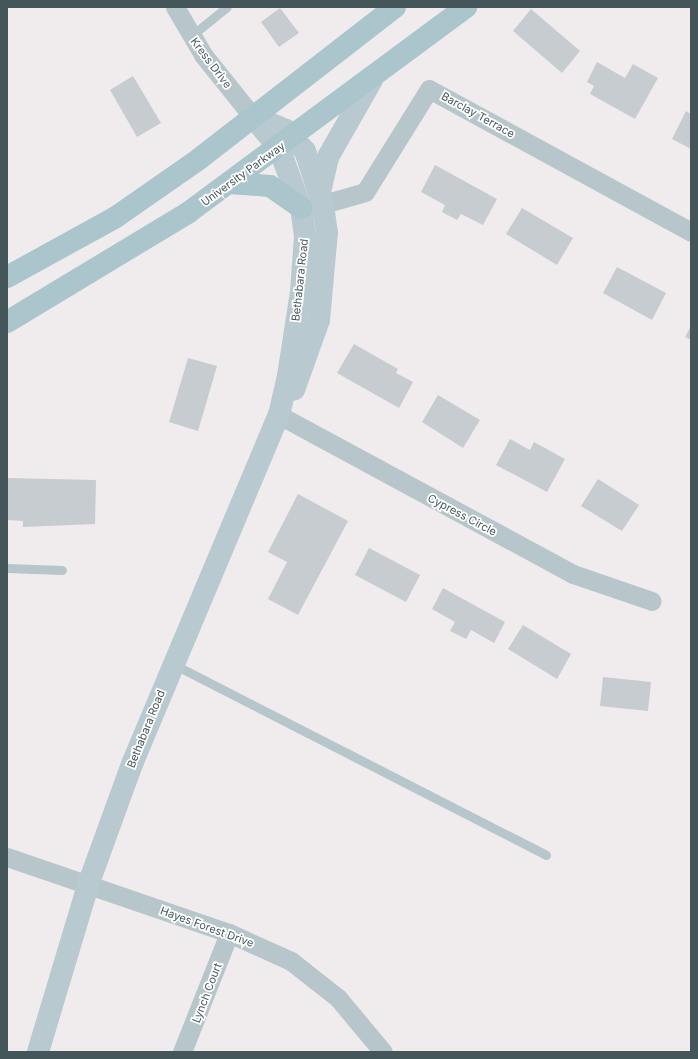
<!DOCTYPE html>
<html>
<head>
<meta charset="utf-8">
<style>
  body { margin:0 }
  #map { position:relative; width:698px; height:1059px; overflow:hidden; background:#f0eced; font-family:Inter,sans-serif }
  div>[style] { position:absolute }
  .building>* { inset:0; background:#c6ccd0 }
  .lane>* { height:9px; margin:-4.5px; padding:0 4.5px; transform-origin:4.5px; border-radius:4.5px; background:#b7c6ca }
  .street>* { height:19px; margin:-9.5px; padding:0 9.5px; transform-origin:9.5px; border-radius:9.5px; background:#b7c6ca }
  .secondary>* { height:22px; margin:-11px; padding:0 11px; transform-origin:11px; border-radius:11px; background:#b8c9d0 }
  .primary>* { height:22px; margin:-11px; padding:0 11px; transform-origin:11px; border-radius:11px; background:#abc5cd }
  span { translate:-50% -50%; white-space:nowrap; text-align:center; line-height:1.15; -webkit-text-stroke:3.5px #fff; paint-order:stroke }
  .street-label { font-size:11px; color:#45565a }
  .frame { position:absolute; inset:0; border:8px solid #45565a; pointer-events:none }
</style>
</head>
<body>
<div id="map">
  <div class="building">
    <div style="clip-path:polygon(280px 8px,299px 33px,279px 47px,261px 22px)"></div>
    <div style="clip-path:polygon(531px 9px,580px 51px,562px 73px,513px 31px)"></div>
    <div style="clip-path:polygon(597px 62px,625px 78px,633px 64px,658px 78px,635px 119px,590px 94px,594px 86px,587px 82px)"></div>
    <div style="clip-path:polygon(133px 76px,161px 123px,137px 137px,110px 90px)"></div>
    <div style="clip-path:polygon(686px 111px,691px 114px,691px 149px,672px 139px)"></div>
    <div style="clip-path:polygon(435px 165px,497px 199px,483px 225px,461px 214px,457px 220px,442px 212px,445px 205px,421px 192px)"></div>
    <div style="clip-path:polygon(522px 208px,573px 238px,557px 265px,506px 234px)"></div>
    <div style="clip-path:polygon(617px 267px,666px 293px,652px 320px,603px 293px)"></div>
    <div style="clip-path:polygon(691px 326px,691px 340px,685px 337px)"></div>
    <div style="clip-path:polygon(354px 344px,398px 369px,396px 373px,413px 382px,399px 408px,337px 373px)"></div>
    <div style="clip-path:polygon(188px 358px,217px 366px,198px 431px,169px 422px)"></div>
    <div style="clip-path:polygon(438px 395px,480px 420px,463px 448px,422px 422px)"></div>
    <div style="clip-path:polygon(510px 439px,530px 450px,534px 442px,565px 459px,547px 492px,496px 465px)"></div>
    <div style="clip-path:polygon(7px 478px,96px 480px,95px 524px,23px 527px,23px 521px,7px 520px)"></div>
    <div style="clip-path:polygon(598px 479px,639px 505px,622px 531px,581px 506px)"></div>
    <div style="clip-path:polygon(298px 494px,348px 521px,298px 615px,268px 599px,287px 562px,268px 552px)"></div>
    <div style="clip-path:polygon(369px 548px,420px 575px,406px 602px,355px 575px)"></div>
    <div style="clip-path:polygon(443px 588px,505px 622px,494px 643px,471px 630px,466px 639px,450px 631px,455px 622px,432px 609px)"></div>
    <div style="clip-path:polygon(523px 625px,571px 654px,557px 679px,508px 649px)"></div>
    <div style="clip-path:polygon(603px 677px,651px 682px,648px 711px,600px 706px)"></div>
  </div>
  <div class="lane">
    <div style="left:191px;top:36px;width:46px;rotate:-38.9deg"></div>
    <div style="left:7px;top:568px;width:55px;rotate:2.1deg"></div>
    <div style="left:173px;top:664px;width:419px;rotate:27.1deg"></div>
  </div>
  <div class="street">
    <div style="left:175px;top:7px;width:57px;rotate:59.4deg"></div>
    <div style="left:204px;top:56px;width:77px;rotate:51.3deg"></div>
    <div style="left:309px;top:208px;width:58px;rotate:-15.9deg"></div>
    <div style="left:365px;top:192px;width:121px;rotate:-58.1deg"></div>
    <div style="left:429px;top:89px;width:298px;rotate:28.6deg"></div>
    <div style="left:279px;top:415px;width:334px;rotate:28.4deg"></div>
    <div style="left:573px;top:574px;width:83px;rotate:18.9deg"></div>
    <div style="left:7px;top:857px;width:235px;rotate:18.9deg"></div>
    <div style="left:229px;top:933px;width:68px;rotate:24.3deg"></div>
    <div style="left:291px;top:961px;width:60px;rotate:38.2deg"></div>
    <div style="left:338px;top:998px;width:70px;rotate:50.2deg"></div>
    <div style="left:182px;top:1052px;width:128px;rotate:-68.4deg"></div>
  </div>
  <div class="secondary">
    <div style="left:253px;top:116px;width:36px;rotate:23deg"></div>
    <div style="left:286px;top:130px;width:28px;rotate:48deg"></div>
    <div style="left:305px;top:151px;width:57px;rotate:71.6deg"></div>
    <div style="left:323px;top:205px;width:27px;rotate:82deg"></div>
    <div style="left:327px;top:232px;width:88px;rotate:95.2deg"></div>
    <div style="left:319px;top:320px;width:74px;rotate:109.7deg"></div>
    <div style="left:320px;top:192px;width:36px;rotate:-77deg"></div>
    <div style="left:328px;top:157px;width:89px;rotate:-60.3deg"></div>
    <div style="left:38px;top:1052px;width:174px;rotate:-73.3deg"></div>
    <div style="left:88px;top:885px;width:129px;rotate:-70deg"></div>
    <div style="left:132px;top:764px;width:379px;rotate:-67.2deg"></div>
    <div style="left:279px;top:415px;width:40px;rotate:-77deg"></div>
    <div style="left:288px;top:376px;width:85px;rotate:-81.2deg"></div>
    <div style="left:301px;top:292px;width:56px;rotate:-85.9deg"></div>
    <div style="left:305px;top:236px;width:28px;rotate:-98deg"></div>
    <div style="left:301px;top:208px;width:64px;rotate:-110.1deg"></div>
    <div style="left:279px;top:148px;width:42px;rotate:-130.2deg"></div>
  </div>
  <div class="primary">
    <div style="left:229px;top:183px;width:41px;rotate:4.2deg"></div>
    <div style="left:270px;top:186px;width:38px;rotate:35deg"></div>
    <div style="left:7px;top:277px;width:124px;rotate:-28.8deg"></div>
    <div style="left:116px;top:217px;width:101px;rotate:-34.9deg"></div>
    <div style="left:199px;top:159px;width:248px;rotate:-37.8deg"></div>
    <div style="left:7px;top:322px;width:213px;rotate:-31.1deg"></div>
    <div style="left:189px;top:212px;width:345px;rotate:-36.5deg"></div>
  </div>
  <div class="street-label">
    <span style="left:211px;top:63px;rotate:53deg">Kress Drive</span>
    <span style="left:478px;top:115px;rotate:29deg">Barclay Terrace</span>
    <span style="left:243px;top:174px;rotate:-36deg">University Parkway</span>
    <span style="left:300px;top:280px;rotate:-84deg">Bethabara Road</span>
    <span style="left:462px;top:515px;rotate:28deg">Cypress Circle</span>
    <span style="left:146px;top:729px;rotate:-68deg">Bethabara Road</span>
    <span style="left:207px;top:927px;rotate:20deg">Hayes Forest Drive</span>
    <span style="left:207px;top:993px;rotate:-69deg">Lynch Court</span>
  </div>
  <div class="frame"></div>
</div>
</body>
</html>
